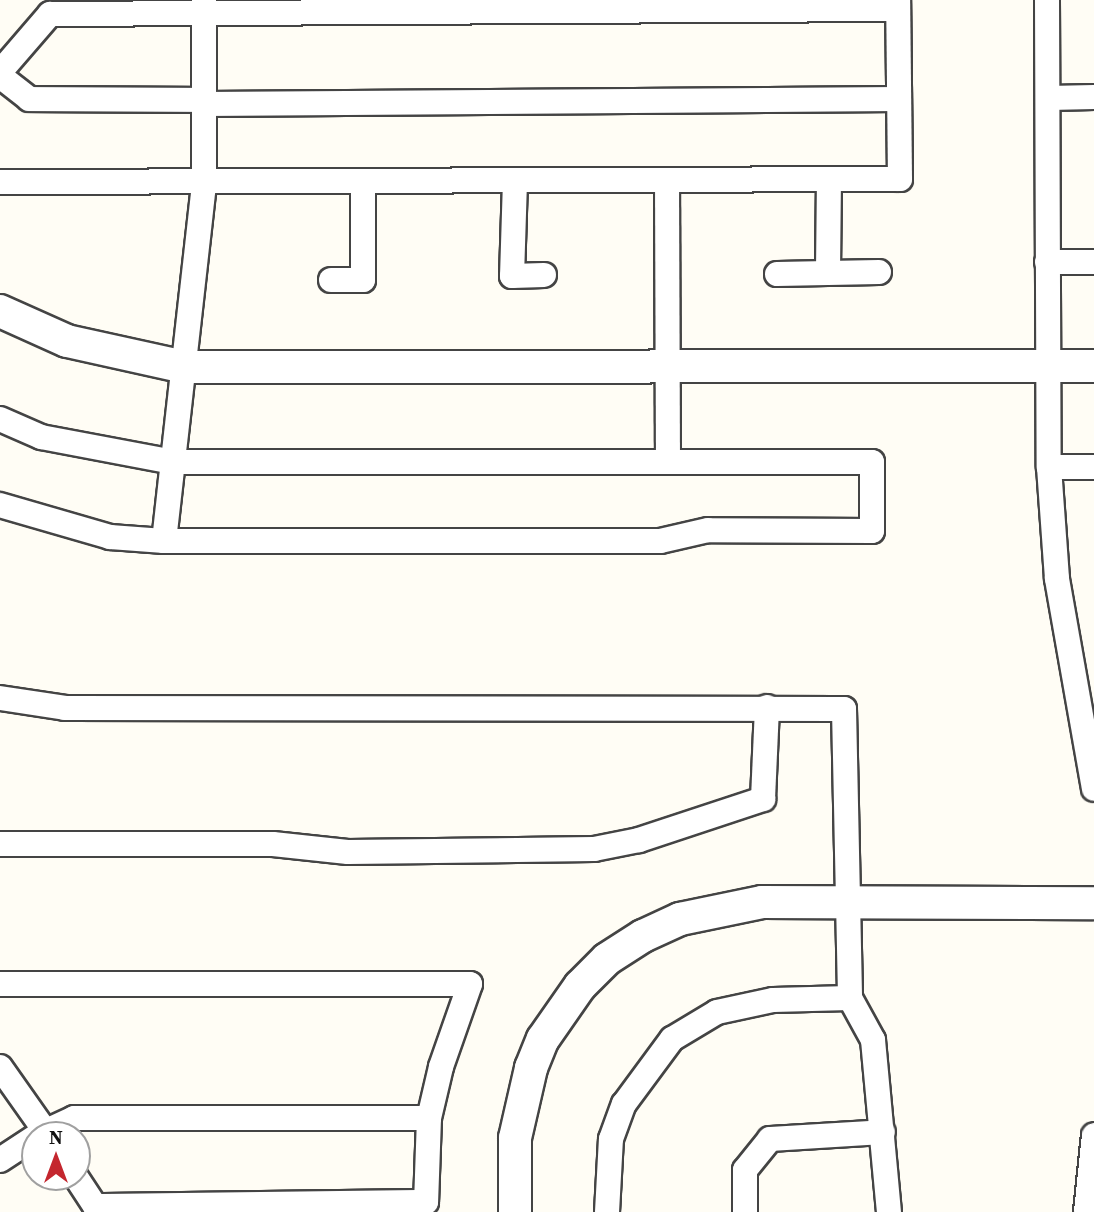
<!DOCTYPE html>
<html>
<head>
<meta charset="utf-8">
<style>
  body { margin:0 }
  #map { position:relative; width:1094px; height:1212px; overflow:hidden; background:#fffdf5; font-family:"Source Serif 4",serif }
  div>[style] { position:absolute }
  .roads { filter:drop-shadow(2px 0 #444) drop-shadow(-2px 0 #444) drop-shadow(0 2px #444) drop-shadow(0 -2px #444) }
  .minor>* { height:24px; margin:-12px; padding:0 12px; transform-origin:12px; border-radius:12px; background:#fff }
  .tertiary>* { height:32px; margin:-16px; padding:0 16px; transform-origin:16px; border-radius:16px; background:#fff }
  span { translate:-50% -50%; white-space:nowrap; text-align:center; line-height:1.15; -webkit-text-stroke:7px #fff; paint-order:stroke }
  .north { position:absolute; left:21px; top:1121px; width:70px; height:70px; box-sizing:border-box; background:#fff; border:2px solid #a0a0a0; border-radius:50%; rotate:0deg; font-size:19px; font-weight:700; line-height:28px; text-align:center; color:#111 }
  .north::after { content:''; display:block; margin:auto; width:24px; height:32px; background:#c4262e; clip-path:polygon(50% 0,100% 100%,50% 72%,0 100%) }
</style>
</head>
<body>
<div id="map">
  <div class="roads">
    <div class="minor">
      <div style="left:1047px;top:0;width:467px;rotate:89.8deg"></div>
      <div style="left:1049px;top:467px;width:112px;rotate:85.9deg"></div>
      <div style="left:1057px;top:579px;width:213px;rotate:80deg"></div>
      <div style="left:0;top:72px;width:77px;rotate:-49.2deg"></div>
      <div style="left:50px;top:14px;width:848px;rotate:-0.34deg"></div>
      <div style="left:0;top:76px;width:37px;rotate:38deg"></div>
      <div style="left:29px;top:99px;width:175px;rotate:0.3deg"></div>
      <div style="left:1049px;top:98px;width:45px;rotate:-1.3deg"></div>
      <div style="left:204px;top:104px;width:695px;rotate:-0.41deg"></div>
      <div style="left:667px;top:180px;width:282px;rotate:89.8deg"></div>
      <div style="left:515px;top:181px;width:95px;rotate:91.8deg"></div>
      <div style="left:512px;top:276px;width:32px;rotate:-2deg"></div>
      <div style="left:0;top:182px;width:900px;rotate:-0.19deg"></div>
      <div style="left:900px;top:179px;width:179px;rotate:-90.6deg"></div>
      <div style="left:1047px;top:262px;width:47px"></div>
      <div style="left:828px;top:272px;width:93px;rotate:-89.4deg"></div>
      <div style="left:777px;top:274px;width:102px;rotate:-1.1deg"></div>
      <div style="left:331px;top:280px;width:32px"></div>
      <div style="left:363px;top:280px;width:98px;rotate:-90deg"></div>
      <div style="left:0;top:419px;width:45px;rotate:23.7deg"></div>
      <div style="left:41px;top:437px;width:134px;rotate:10.7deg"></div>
      <div style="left:173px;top:462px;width:699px"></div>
      <div style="left:872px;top:462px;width:69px;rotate:90deg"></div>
      <div style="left:872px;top:531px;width:164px;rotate:-179.7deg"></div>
      <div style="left:708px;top:530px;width:49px;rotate:167.1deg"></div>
      <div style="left:660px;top:541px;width:496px;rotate:180deg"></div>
      <div style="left:164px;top:541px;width:54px;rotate:-175.8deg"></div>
      <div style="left:110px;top:537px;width:115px;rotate:-163.8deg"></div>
      <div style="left:1049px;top:467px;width:45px"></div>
      <div style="left:164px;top:541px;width:361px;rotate:-83.6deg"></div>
      <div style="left:204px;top:182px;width:182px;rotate:-90deg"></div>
      <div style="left:0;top:698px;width:66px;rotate:8.7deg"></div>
      <div style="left:65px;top:708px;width:779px;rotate:0.07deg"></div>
      <div style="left:844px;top:709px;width:289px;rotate:88.8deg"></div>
      <div style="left:850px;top:998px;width:48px;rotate:61.3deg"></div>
      <div style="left:873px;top:1040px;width:173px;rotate:84.7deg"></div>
      <div style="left:0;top:844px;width:273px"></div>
      <div style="left:273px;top:844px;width:75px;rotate:6.1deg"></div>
      <div style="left:348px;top:852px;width:246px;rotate:-0.7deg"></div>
      <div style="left:594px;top:849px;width:46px;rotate:-11.3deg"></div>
      <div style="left:639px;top:840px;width:131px;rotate:-18.3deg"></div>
      <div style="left:763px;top:799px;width:92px;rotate:-87.5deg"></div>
      <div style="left:0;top:984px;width:470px"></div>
      <div style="left:470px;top:984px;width:88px;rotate:109.3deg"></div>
      <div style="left:441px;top:1067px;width:52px;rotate:103.2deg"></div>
      <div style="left:429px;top:1118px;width:84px;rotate:92deg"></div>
      <div style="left:426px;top:1202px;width:331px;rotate:179.3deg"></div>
      <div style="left:0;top:1067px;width:83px;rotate:54.8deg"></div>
      <div style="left:38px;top:1135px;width:40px;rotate:-25deg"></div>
      <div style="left:74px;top:1118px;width:355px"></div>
      <div style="left:0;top:1160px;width:42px;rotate:-33.3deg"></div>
      <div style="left:76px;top:1177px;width:42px;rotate:56.7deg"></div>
      <div style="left:607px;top:1212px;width:73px;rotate:-86.9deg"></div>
      <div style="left:611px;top:1139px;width:37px;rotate:-70deg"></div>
      <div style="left:624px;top:1104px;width:81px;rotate:-53.6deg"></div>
      <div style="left:672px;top:1039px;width:52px;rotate:-31deg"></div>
      <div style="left:717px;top:1012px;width:57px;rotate:-12.1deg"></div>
      <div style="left:773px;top:1000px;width:77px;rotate:-1.5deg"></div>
      <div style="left:745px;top:1212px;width:42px;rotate:-90deg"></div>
      <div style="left:745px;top:1170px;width:40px;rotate:-51deg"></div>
      <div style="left:770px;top:1139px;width:113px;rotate:-3.5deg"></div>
      <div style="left:1086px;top:1212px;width:77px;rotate:-84.1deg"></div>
    </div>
    <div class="tertiary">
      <div style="left:0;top:311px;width:73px;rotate:24.1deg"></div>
      <div style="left:67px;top:341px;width:120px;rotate:12.5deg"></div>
      <div style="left:184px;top:367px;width:910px;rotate:-0.06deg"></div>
      <div style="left:515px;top:1212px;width:74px;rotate:-90deg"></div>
      <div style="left:515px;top:1138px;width:72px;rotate:-77.1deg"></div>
      <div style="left:531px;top:1068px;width:31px;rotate:-68deg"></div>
      <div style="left:543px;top:1039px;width:65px;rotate:-55.1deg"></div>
      <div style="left:580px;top:986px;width:38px;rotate:-45deg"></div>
      <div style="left:607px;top:959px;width:43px;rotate:-32.6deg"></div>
      <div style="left:643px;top:936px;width:41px;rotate:-24.7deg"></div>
      <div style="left:680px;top:919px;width:84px;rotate:-11.7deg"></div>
      <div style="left:762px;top:902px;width:332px;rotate:0.2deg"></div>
    </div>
  </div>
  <div class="north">N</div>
</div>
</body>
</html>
